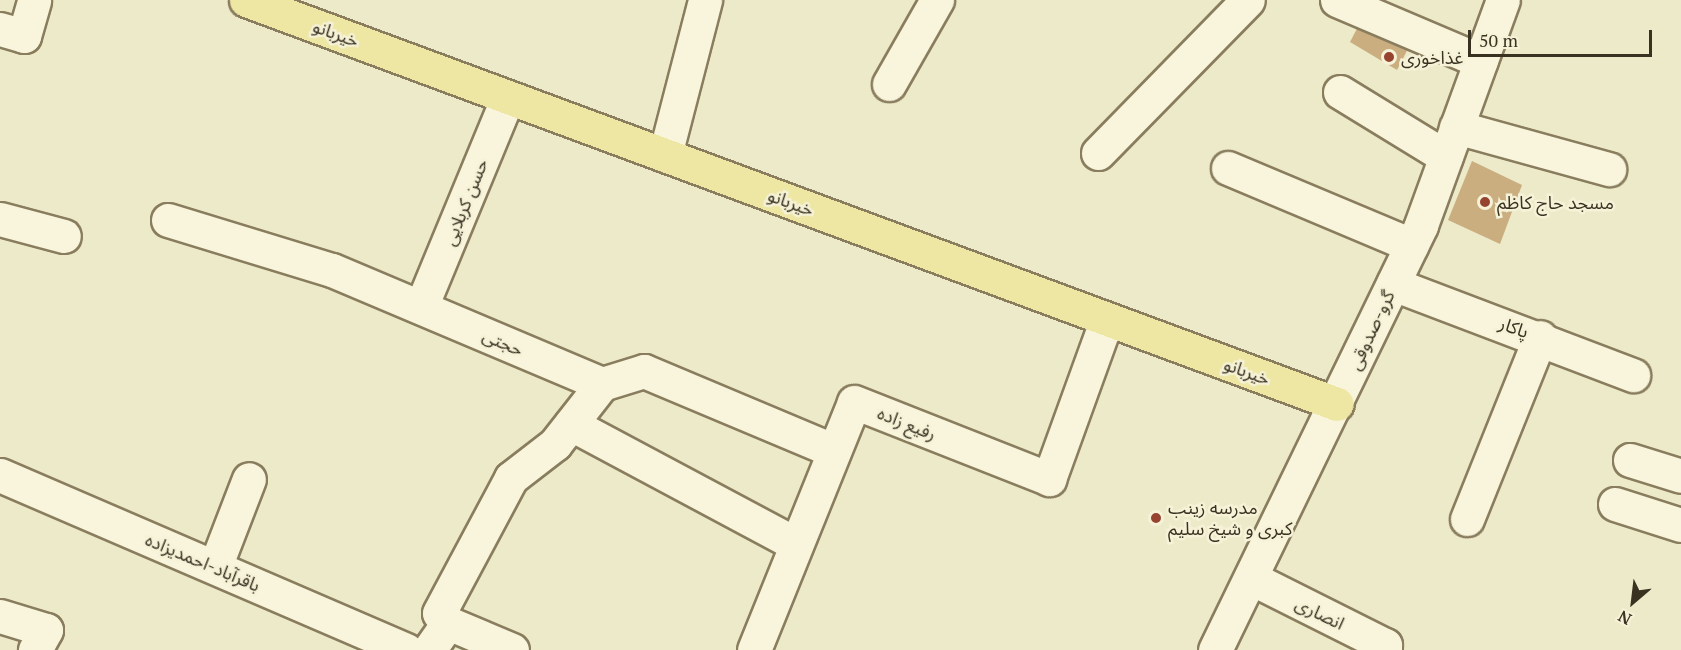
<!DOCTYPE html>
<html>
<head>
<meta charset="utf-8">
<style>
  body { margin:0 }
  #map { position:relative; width:1681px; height:650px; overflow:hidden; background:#edeac9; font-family:"PT Serif","Noto Sans Arabic",serif }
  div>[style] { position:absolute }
  .building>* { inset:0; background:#caae80 }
  .roads { filter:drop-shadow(2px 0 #897d5e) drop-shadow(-2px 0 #897d5e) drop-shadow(0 2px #897d5e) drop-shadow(0 -2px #897d5e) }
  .minor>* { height:33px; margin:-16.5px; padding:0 16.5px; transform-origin:16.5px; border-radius:16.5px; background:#f8f5dc }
  .major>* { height:33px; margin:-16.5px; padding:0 16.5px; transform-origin:16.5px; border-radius:16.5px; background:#eee6a3 }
  .dots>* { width:16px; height:16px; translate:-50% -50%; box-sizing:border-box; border:3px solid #f5f2d8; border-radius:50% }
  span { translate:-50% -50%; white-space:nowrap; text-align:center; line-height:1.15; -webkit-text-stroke:5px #f5f2d8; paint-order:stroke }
  .street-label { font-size:18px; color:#3a3221 }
  .poi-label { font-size:18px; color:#3a3221 }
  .left { translate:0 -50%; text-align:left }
  .north { position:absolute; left:1603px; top:572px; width:60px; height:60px; -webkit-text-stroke:4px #f5f2d8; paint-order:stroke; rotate:208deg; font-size:16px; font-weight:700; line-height:24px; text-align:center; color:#3a3221 }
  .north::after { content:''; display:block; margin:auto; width:21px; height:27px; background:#3a3221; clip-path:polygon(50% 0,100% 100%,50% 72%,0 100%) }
  .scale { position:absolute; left:1468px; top:30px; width:184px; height:27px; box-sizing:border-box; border:3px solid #3a3221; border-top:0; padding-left:8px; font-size:18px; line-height:21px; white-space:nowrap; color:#3a3221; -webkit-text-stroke:4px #f5f2d8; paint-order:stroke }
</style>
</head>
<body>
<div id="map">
  <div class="building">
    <div style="clip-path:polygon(1362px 19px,1411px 43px,1397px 70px,1350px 42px)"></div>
    <div style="clip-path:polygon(1472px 161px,1522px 185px,1500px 244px,1448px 220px)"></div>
  </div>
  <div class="roads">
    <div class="minor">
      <div style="left:1337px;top:0;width:156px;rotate:23deg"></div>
      <div style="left:0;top:29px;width:25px;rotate:16deg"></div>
      <div style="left:24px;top:36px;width:37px;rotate:-74deg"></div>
      <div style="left:889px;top:84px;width:97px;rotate:-60.3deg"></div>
      <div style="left:1340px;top:92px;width:124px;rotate:31.5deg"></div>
      <div style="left:1456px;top:127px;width:159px;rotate:15.4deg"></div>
      <div style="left:1098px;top:153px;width:214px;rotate:-45.6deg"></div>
      <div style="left:665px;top:155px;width:160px;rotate:-75.5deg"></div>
      <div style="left:1228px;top:168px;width:199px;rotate:22.8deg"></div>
      <div style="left:0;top:219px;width:66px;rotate:14.9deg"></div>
      <div style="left:168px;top:220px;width:171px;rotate:17deg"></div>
      <div style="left:332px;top:270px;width:293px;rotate:22.9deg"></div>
      <div style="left:602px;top:384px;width:44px;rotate:-17.2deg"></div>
      <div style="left:644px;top:371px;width:206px;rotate:22.8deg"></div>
      <div style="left:1393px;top:284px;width:257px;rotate:20.8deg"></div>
      <div style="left:421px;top:307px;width:227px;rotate:-67.5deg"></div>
      <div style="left:571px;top:424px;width:255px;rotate:28.1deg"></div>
      <div style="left:1630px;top:460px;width:53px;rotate:17.4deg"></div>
      <div style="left:0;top:475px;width:442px;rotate:23.3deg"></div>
      <div style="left:1615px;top:504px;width:69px;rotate:17.7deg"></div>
      <div style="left:1467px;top:519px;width:196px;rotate:-68.1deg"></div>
      <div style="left:215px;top:567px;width:94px;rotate:-68.9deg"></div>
      <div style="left:1251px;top:578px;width:150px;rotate:26.6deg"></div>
      <div style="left:1385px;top:645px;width:5px;rotate:90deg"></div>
      <div style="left:0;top:616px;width:48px;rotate:16.9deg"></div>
      <div style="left:46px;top:630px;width:23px;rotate:119deg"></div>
      <div style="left:429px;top:650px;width:33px;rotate:-55deg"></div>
      <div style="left:512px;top:650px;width:69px;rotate:-157.1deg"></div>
      <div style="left:448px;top:623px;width:13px;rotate:-132deg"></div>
      <div style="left:439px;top:613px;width:153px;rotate:-61.9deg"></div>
      <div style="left:511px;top:478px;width:56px;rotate:-37.7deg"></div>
      <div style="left:555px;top:444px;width:76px;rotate:-51.9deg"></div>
      <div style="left:754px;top:650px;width:267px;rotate:-68deg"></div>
      <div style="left:854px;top:402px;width:210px;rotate:21.5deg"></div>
      <div style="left:1049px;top:479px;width:170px;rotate:-70.1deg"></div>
      <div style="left:1215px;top:650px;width:472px;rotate:-64.1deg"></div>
      <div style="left:1421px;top:225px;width:239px;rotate:-70deg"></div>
    </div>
    <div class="major">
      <div style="left:246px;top:0;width:1163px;rotate:20.32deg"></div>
    </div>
  </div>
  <div class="dots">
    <div style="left:1389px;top:57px;background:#964430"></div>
    <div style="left:1485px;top:202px;background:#964430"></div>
    <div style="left:1156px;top:518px;background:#964430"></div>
  </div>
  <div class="street-label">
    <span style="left:336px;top:33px;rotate:20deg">خیربانو</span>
    <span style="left:465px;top:202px;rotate:-68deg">حسن کربلایی</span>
    <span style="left:791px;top:202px;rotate:20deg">خیربانو</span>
    <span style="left:1514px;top:327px;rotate:20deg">پاکار</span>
    <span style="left:1371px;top:330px;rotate:-65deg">گرو-صدوقی</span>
    <span style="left:503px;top:342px;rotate:23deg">حجتی</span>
    <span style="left:1247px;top:371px;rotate:20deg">خیربانو</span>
    <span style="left:907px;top:423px;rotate:22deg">رفیع زاده</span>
    <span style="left:203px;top:562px;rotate:23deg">باقرآباد-احمدیزاده</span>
    <span style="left:1320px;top:613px;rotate:26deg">انصاری</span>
  </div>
  <div class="poi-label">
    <span class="left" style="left:1401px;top:57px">غذاخوری</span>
    <span class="left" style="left:1497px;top:202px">مسجد حاج کاظم</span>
    <span class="left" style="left:1168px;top:518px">مدرسه زینب<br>کبری و شیخ سلیم</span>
  </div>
  <div class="north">N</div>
  <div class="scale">50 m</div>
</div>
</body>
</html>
